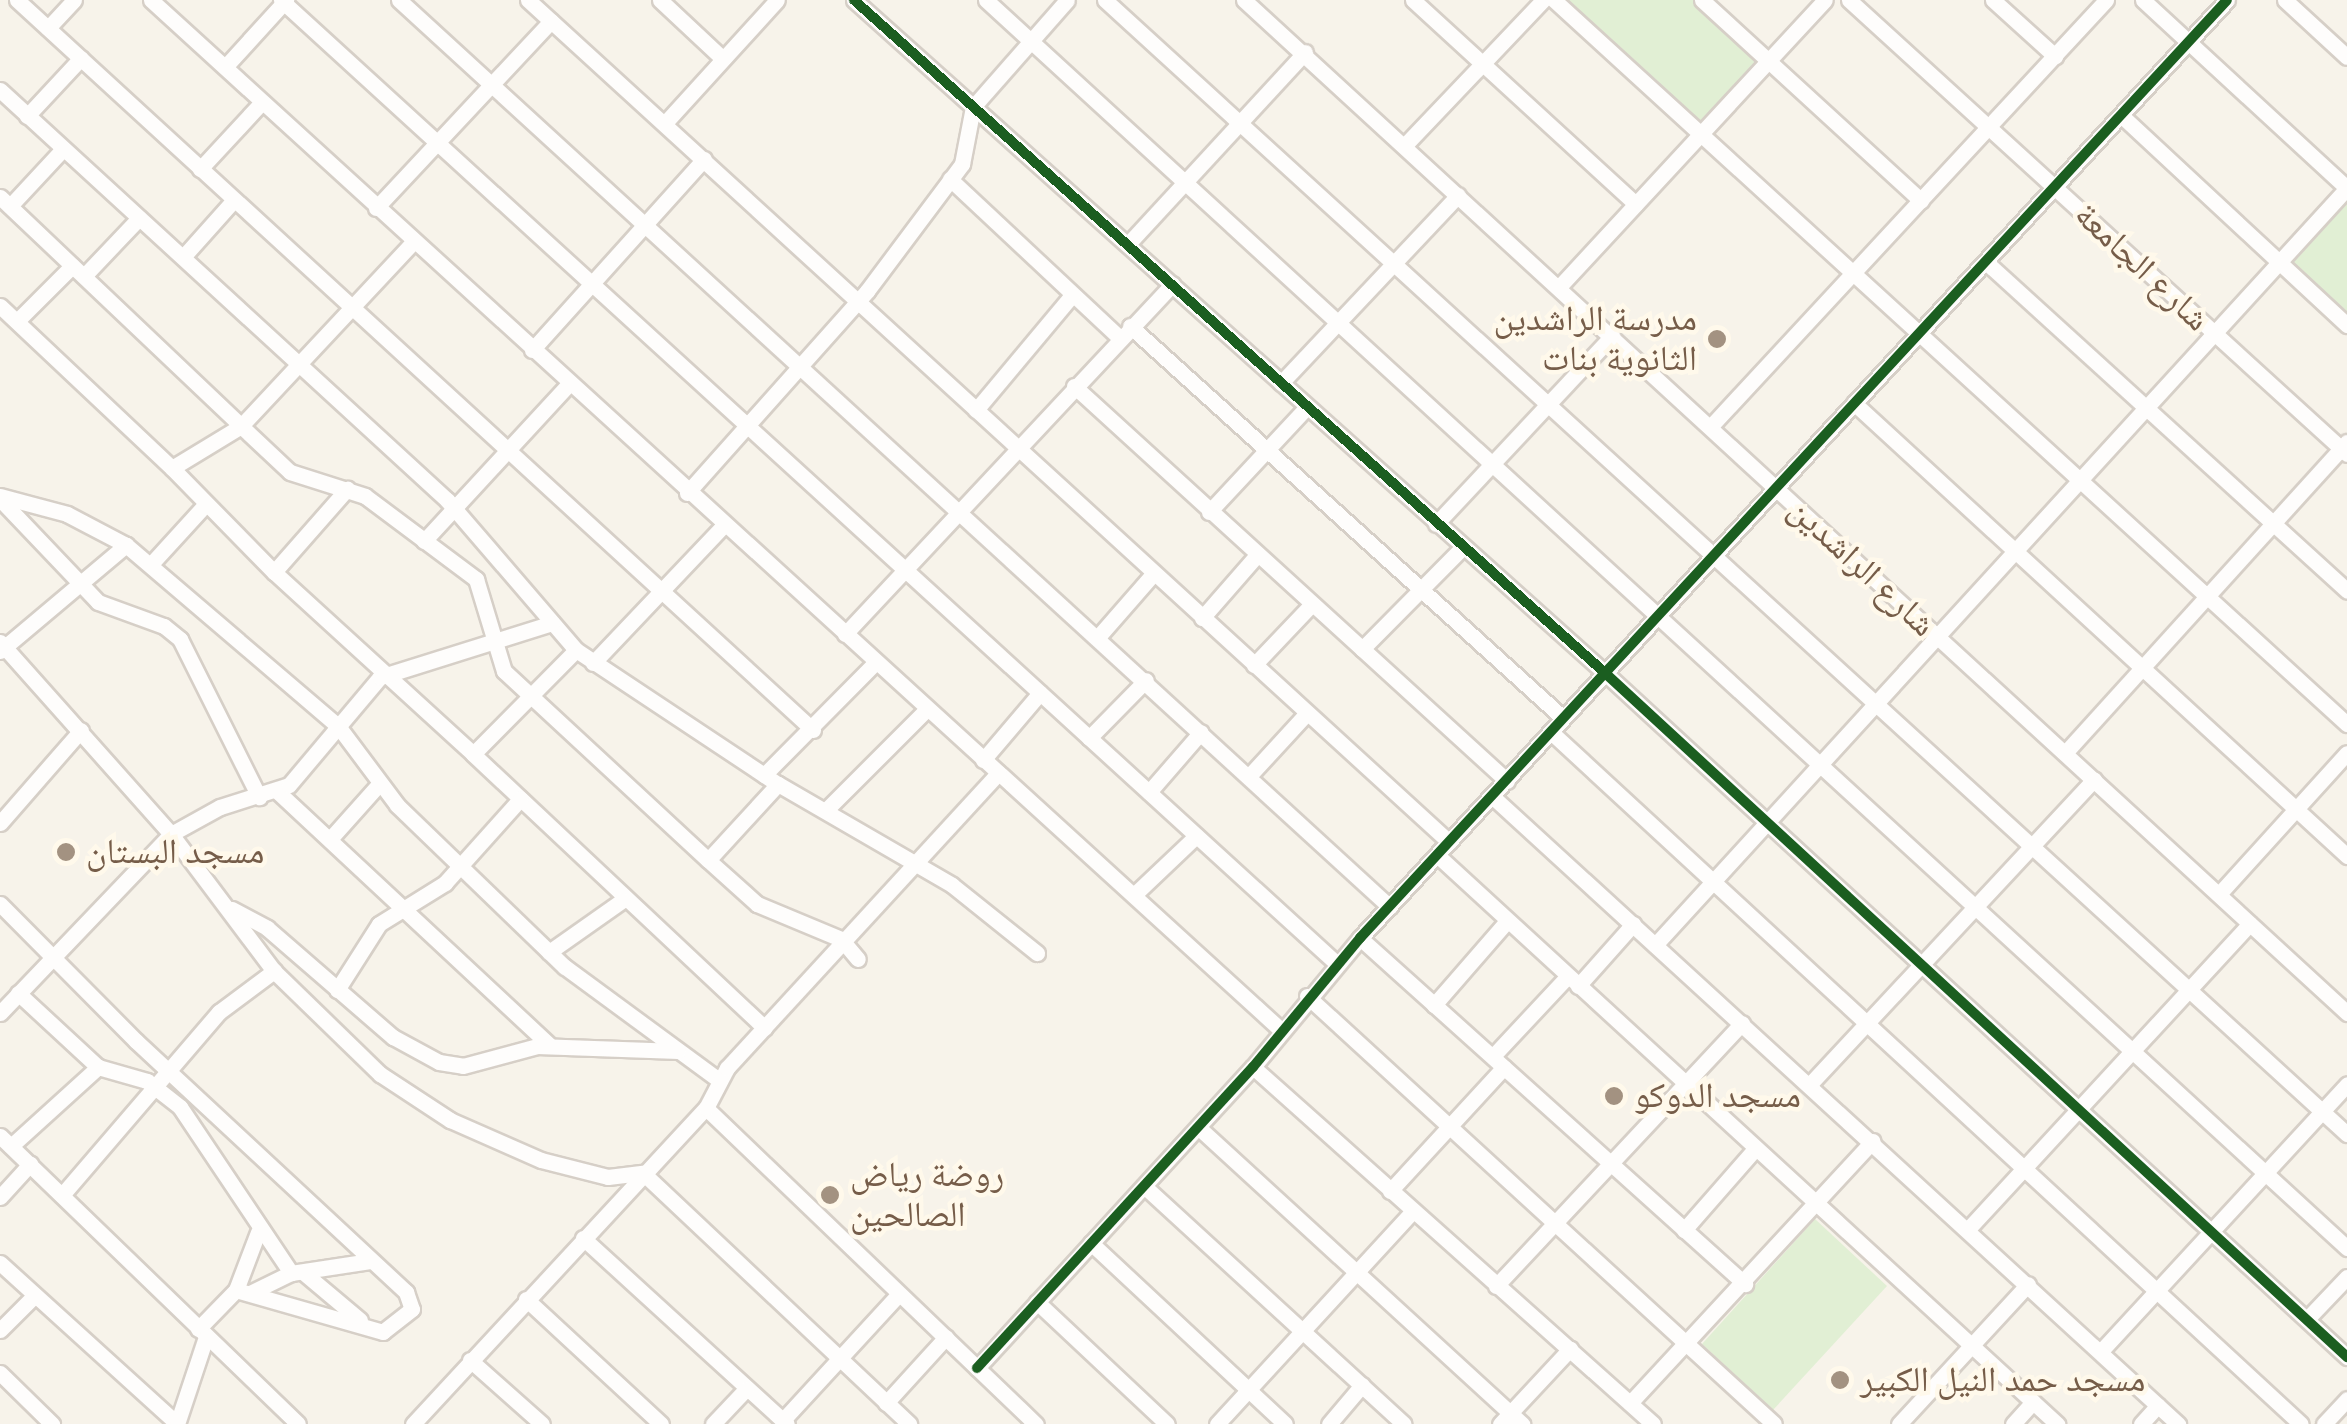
<!DOCTYPE html>
<html>
<head>
<meta charset="utf-8">
<style>
  body { margin:0 }
  #map { position:relative; width:2347px; height:1424px; overflow:hidden; background:#f7f3ea; font-family:Karla,"Noto Naskh Arabic",sans-serif }
  div>[style] { position:absolute }
  .green>* { inset:0; background:#e1efd4 }
  .roads { filter:drop-shadow(2px 0 #d6cfc7) drop-shadow(-2px 0 #d6cfc7) drop-shadow(0 2px #d6cfc7) drop-shadow(0 -2px #d6cfc7) }
  .minor>* { height:15px; margin:-7.5px; padding:0 7.5px; transform-origin:7.5px; border-radius:7.5px; background:#fefdfc }
  .cycleway>* { height:10px; margin:-5px; padding:0 5px; transform-origin:5px; border-radius:5px; background:#1b5e20 }
  .dots>* { width:28px; height:28px; translate:-50% -50%; box-sizing:border-box; border:5px solid #fff9eb; border-radius:50% }
  span { translate:-50% -50%; white-space:nowrap; text-align:center; line-height:1.15; -webkit-text-stroke:9px #fff9eb; paint-order:stroke }
  .street-label { font-size:35px; color:#765d49 }
  .poi-label { font-size:35px; color:#765d49 }
  .right { translate:-100% -50%; text-align:right }
  .left { translate:0 -50%; text-align:left }
</style>
</head>
<body>
<div id="map">
  <div class="green">
    <div style="clip-path:polygon(1563px 0,1693px 0,1760px 62px,1700px 125px)"></div>
    <div style="clip-path:polygon(2346px 201px,2347px 202px,2347px 316px,2289px 264px)"></div>
    <div style="clip-path:polygon(1815px 1219px,1887px 1286px,1773px 1410px,1702px 1344px)"></div>
  </div>
  <div class="roads">
    <div class="minor">
      <div style="left:17px;top:0;width:1080px;rotate:42.52deg"></div>
      <div style="left:151px;top:0;width:1528px;rotate:42.35deg"></div>
      <div style="left:281px;top:0;width:1430px;rotate:42.39deg"></div>
      <div style="left:399px;top:0;width:1343px;rotate:42.47deg"></div>
      <div style="left:528px;top:0;width:1248px;rotate:42.43deg"></div>
      <div style="left:660px;top:0;width:86px;rotate:43.1deg"></div>
      <div style="left:854px;top:0;width:1007px;rotate:41.86deg"></div>
      <div style="left:1604px;top:672px;width:1011px;rotate:42.67deg"></div>
      <div style="left:986px;top:0;width:1847px;rotate:42.52deg"></div>
      <div style="left:1105px;top:0;width:1682px;rotate:42.4deg"></div>
      <div style="left:1244px;top:0;width:1498px;rotate:42.56deg"></div>
      <div style="left:1413px;top:0;width:302px;rotate:42.5deg"></div>
      <div style="left:1554px;top:0;width:1074px;rotate:42.4deg"></div>
      <div style="left:1702px;top:0;width:297px;rotate:42.5deg"></div>
      <div style="left:1849px;top:0;width:674px;rotate:42.35deg"></div>
      <div style="left:1993px;top:0;width:84px;rotate:42.1deg"></div>
      <div style="left:2143px;top:0;width:277px;rotate:42.7deg"></div>
      <div style="left:2285px;top:0;width:84px;rotate:42.6deg"></div>
      <div style="left:48px;top:28px;width:38px;rotate:-47deg"></div>
      <div style="left:225px;top:67px;width:91px;rotate:-47.7deg"></div>
      <div style="left:0;top:90px;width:607px;rotate:42.53deg"></div>
      <div style="left:447px;top:500px;width:198px;rotate:49.3deg"></div>
      <div style="left:576px;top:650px;width:242px;rotate:33.6deg"></div>
      <div style="left:778px;top:784px;width:201px;rotate:30.1deg"></div>
      <div style="left:952px;top:885px;width:109px;rotate:38.7deg"></div>
      <div style="left:27px;top:116px;width:79px;rotate:-47deg"></div>
      <div style="left:2123px;top:117px;width:306px;rotate:42.9deg"></div>
      <div style="left:665px;top:123px;width:166px;rotate:-47.7deg"></div>
      <div style="left:1405px;top:145px;width:200px;rotate:-46.4deg"></div>
      <div style="left:200px;top:169px;width:91px;rotate:-47.2deg"></div>
      <div style="left:950px;top:179px;width:231px;rotate:43.1deg"></div>
      <div style="left:0;top:197px;width:332px;rotate:43.5deg"></div>
      <div style="left:241px;top:426px;width:252px;rotate:-46.9deg"></div>
      <div style="left:10px;top:206px;width:78px;rotate:-47.1deg"></div>
      <div style="left:376px;top:208px;width:256px;rotate:-46.9deg"></div>
      <div style="left:1128px;top:244px;width:261px;rotate:-47.3deg"></div>
      <div style="left:183px;top:257px;width:76px;rotate:-48.2deg"></div>
      <div style="left:1987px;top:263px;width:487px;rotate:42.3deg"></div>
      <div style="left:84px;top:276px;width:80px;rotate:-46.5deg"></div>
      <div style="left:1559px;top:287px;width:391px;rotate:-47.2deg"></div>
      <div style="left:0;top:306px;width:236px;rotate:43.3deg"></div>
      <div style="left:172px;top:468px;width:81px;rotate:-31.3deg"></div>
      <div style="left:241px;top:426px;width:67px;rotate:43.2deg"></div>
      <div style="left:290px;top:472px;width:79px;rotate:17.7deg"></div>
      <div style="left:365px;top:496px;width:139px;rotate:36.8deg"></div>
      <div style="left:476px;top:579px;width:96px;rotate:73.1deg"></div>
      <div style="left:504px;top:671px;width:278px;rotate:42.8deg"></div>
      <div style="left:17px;top:321px;width:78px;rotate:-45deg"></div>
      <div style="left:1130px;top:326px;width:584px;rotate:42.15deg"></div>
      <div style="left:532px;top:350px;width:257px;rotate:-48deg"></div>
      <div style="left:1281px;top:383px;width:258px;rotate:-46.7deg"></div>
      <div style="left:1074px;top:386px;width:586px;rotate:42.37deg"></div>
      <div style="left:1854px;top:403px;width:670px;rotate:42.58deg"></div>
      <div style="left:976px;top:410px;width:150px;rotate:-50.1deg"></div>
      <div style="left:1711px;top:426px;width:581px;rotate:-47.16deg"></div>
      <div style="left:172px;top:468px;width:146px;rotate:45.6deg"></div>
      <div style="left:274px;top:572px;width:270px;rotate:42.4deg"></div>
      <div style="left:687px;top:493px;width:271px;rotate:-48.3deg"></div>
      <div style="left:867px;top:291px;width:159px;rotate:-53.2deg"></div>
      <div style="left:962px;top:164px;width:58px;rotate:-79.1deg"></div>
      <div style="left:973px;top:107px;width:142px;rotate:-48.7deg"></div>
      <div style="left:0;top:496px;width:69px;rotate:15deg"></div>
      <div style="left:67px;top:514px;width:67px;rotate:27.7deg"></div>
      <div style="left:0;top:499px;width:142px;rotate:46.4deg"></div>
      <div style="left:98px;top:602px;width:70px;rotate:20deg"></div>
      <div style="left:164px;top:626px;width:21px;rotate:39deg"></div>
      <div style="left:180px;top:639px;width:177px;rotate:63.4deg"></div>
      <div style="left:1209px;top:512px;width:142px;rotate:-47deg"></div>
      <div style="left:1436px;top:524px;width:258px;rotate:-46.9deg"></div>
      <div style="left:424px;top:541px;width:212px;rotate:-47.3deg"></div>
      <div style="left:152px;top:563px;width:79px;rotate:-47.6deg"></div>
      <div style="left:274px;top:572px;width:111px;rotate:-48.7deg"></div>
      <div style="left:1202px;top:618px;width:82px;rotate:-48.9deg"></div>
      <div style="left:845px;top:634px;width:479px;rotate:-46.9deg"></div>
      <div style="left:1098px;top:637px;width:84px;rotate:-48.9deg"></div>
      <div style="left:0;top:642px;width:257px;rotate:48.3deg"></div>
      <div style="left:171px;top:834px;width:171px;rotate:53.1deg"></div>
      <div style="left:274px;top:971px;width:148px;rotate:44.2deg"></div>
      <div style="left:380px;top:1074px;width:84px;rotate:33.3deg"></div>
      <div style="left:450px;top:1120px;width:99px;rotate:23.7deg"></div>
      <div style="left:541px;top:1160px;width:69px;rotate:14.2deg"></div>
      <div style="left:608px;top:1177px;width:35px;rotate:-7deg"></div>
      <div style="left:1362px;top:649px;width:144px;rotate:-45.3deg"></div>
      <div style="left:576px;top:650px;width:146px;rotate:134.7deg"></div>
      <div style="left:473px;top:754px;width:400px;rotate:43.2deg"></div>
      <div style="left:0;top:651px;width:165px;rotate:-40.1deg"></div>
      <div style="left:126px;top:545px;width:279px;rotate:40.5deg"></div>
      <div style="left:338px;top:726px;width:99px;rotate:53.2deg"></div>
      <div style="left:397px;top:805px;width:233px;rotate:44deg"></div>
      <div style="left:565px;top:967px;width:191px;rotate:36.3deg"></div>
      <div style="left:593px;top:663px;width:189px;rotate:-46.5deg"></div>
      <div style="left:1254px;top:665px;width:83px;rotate:-46.5deg"></div>
      <div style="left:1551px;top:732px;width:1020px;rotate:42.7deg"></div>
      <div style="left:1089px;top:738px;width:81px;rotate:-45.5deg"></div>
      <div style="left:2065px;top:753px;width:420px;rotate:-47.8deg"></div>
      <div style="left:983px;top:760px;width:88px;rotate:-49.6deg"></div>
      <div style="left:764px;top:775px;width:158px;rotate:-45.3deg"></div>
      <div style="left:1250px;top:775px;width:83px;rotate:-47.4deg"></div>
      <div style="left:778px;top:784px;width:103px;rotate:132.6deg"></div>
      <div style="left:708px;top:860px;width:66px;rotate:41.9deg"></div>
      <div style="left:757px;top:904px;width:91px;rotate:22.6deg"></div>
      <div style="left:841px;top:939px;width:26px;rotate:50deg"></div>
      <div style="left:278px;top:792px;width:371px;rotate:43deg"></div>
      <div style="left:1149px;top:792px;width:79px;rotate:-49.1deg"></div>
      <div style="left:1493px;top:797px;width:929px;rotate:42.47deg"></div>
      <div style="left:826px;top:810px;width:141px;rotate:-45deg"></div>
      <div style="left:0;top:823px;width:123px;rotate:-48.9deg"></div>
      <div style="left:330px;top:839px;width:75px;rotate:-48.2deg"></div>
      <div style="left:1437px;top:855px;width:842px;rotate:42.54deg"></div>
      <div style="left:1136px;top:893px;width:83px;rotate:-43.5deg"></div>
      <div style="left:2219px;top:894px;width:190px;rotate:-47.8deg"></div>
      <div style="left:0;top:904px;width:193px;rotate:45.2deg"></div>
      <div style="left:136px;top:1041px;width:369px;rotate:42.9deg"></div>
      <div style="left:406px;top:1292px;width:18px;rotate:71deg"></div>
      <div style="left:412px;top:1309px;width:37px;rotate:142deg"></div>
      <div style="left:383px;top:1332px;width:153px;rotate:-164.1deg"></div>
      <div style="left:232px;top:909px;width:40px;rotate:28deg"></div>
      <div style="left:267px;top:928px;width:167px;rotate:40.9deg"></div>
      <div style="left:393px;top:1037px;width:52px;rotate:28.5deg"></div>
      <div style="left:439px;top:1062px;width:24px;rotate:9deg"></div>
      <div style="left:463px;top:1066px;width:77px;rotate:-15.1deg"></div>
      <div style="left:537px;top:1046px;width:141px;rotate:2deg"></div>
      <div style="left:1360px;top:938px;width:518px;rotate:41.95deg"></div>
      <div style="left:1655px;top:945px;width:1026px;rotate:-47.57deg"></div>
      <div style="left:549px;top:952px;width:90px;rotate:-35.1deg"></div>
      <div style="left:1578px;top:986px;width:83px;rotate:-48.4deg"></div>
      <div style="left:337px;top:990px;width:78px;rotate:-57.5deg"></div>
      <div style="left:379px;top:924px;width:78px;rotate:-31.8deg"></div>
      <div style="left:445px;top:883px;width:113px;rotate:-48.2deg"></div>
      <div style="left:18px;top:993px;width:109px;rotate:42.8deg"></div>
      <div style="left:98px;top:1067px;width:51px;rotate:15.9deg"></div>
      <div style="left:147px;top:1081px;width:42px;rotate:38.2deg"></div>
      <div style="left:180px;top:1107px;width:200px;rotate:56.2deg"></div>
      <div style="left:1307px;top:996px;width:633px;rotate:42.5deg"></div>
      <div style="left:1434px;top:1005px;width:111px;rotate:-49deg"></div>
      <div style="left:0;top:1013px;width:248px;rotate:-46.3deg"></div>
      <div style="left:171px;top:834px;width:56px;rotate:-28.9deg"></div>
      <div style="left:220px;top:807px;width:72px;rotate:-17.7deg"></div>
      <div style="left:289px;top:785px;width:141px;rotate:-49.9deg"></div>
      <div style="left:380px;top:677px;width:180px;rotate:-17.4deg"></div>
      <div style="left:1493px;top:1056px;width:108px;rotate:-46.9deg"></div>
      <div style="left:1253px;top:1067px;width:536px;rotate:41.75deg"></div>
      <div style="left:1811px;top:1083px;width:415px;rotate:-47deg"></div>
      <div style="left:706px;top:1108px;width:457px;rotate:43.8deg"></div>
      <div style="left:1198px;top:1127px;width:440px;rotate:42.5deg"></div>
      <div style="left:0;top:1136px;width:414px;rotate:44deg"></div>
      <div style="left:11px;top:1146px;width:118px;rotate:-42.2deg"></div>
      <div style="left:643px;top:1173px;width:366px;rotate:43.3deg"></div>
      <div style="left:1144px;top:1186px;width:352px;rotate:42.5deg"></div>
      <div style="left:1390px;top:1191px;width:168px;rotate:-47.4deg"></div>
      <div style="left:62px;top:1195px;width:241px;rotate:-49.4deg"></div>
      <div style="left:219px;top:1012px;width:69px;rotate:-36.7deg"></div>
      <div style="left:0;top:1197px;width:45px;rotate:-47.7deg"></div>
      <div style="left:1969px;top:1228px;width:414px;rotate:-47.3deg"></div>
      <div style="left:1684px;top:1230px;width:108px;rotate:-48.8deg"></div>
      <div style="left:583px;top:1238px;width:276px;rotate:42.4deg"></div>
      <div style="left:1091px;top:1243px;width:265px;rotate:43deg"></div>
      <div style="left:0;top:1263px;width:234px;rotate:42.2deg"></div>
      <div style="left:304px;top:1273px;width:73px;rotate:40deg"></div>
      <div style="left:1496px;top:1286px;width:360px;rotate:-46.9deg"></div>
      <div style="left:250px;top:1293px;width:46px;rotate:-26deg"></div>
      <div style="left:291px;top:1273px;width:80px;rotate:-8.6deg"></div>
      <div style="left:526px;top:1299px;width:184px;rotate:42.8deg"></div>
      <div style="left:1037px;top:1302px;width:178px;rotate:43.2deg"></div>
      <div style="left:2307px;top:1319px;width:58px;rotate:-46.4deg"></div>
      <div style="left:198px;top:1329px;width:54px;rotate:-45.7deg"></div>
      <div style="left:236px;top:1290px;width:62px;rotate:-69.2deg"></div>
      <div style="left:0;top:1330px;width:49px;rotate:-45deg"></div>
      <div style="left:2101px;top:1351px;width:363px;rotate:-47.3deg"></div>
      <div style="left:470px;top:1360px;width:96px;rotate:41.6deg"></div>
      <div style="left:977px;top:1368px;width:408px;rotate:-47.5deg"></div>
      <div style="left:1253px;top:1067px;width:168px;rotate:-50.3deg"></div>
      <div style="left:1360px;top:938px;width:1277px;rotate:-47.25deg"></div>
      <div style="left:0;top:1373px;width:73px;rotate:44.4deg"></div>
      <div style="left:886px;top:1403px;width:89px;rotate:-47.7deg"></div>
      <div style="left:1630px;top:1403px;width:357px;rotate:-47.2deg"></div>
      <div style="left:783px;top:1420px;width:171px;rotate:-47.4deg"></div>
      <div style="left:177px;top:1424px;width:92px;rotate:-71.6deg"></div>
      <div style="left:413px;top:1424px;width:431px;rotate:-47.2deg"></div>
      <div style="left:706px;top:1108px;width:45px;rotate:-62.3deg"></div>
      <div style="left:727px;top:1068px;width:401px;rotate:-47.4deg"></div>
      <div style="left:713px;top:1424px;width:48px;rotate:-46.7deg"></div>
      <div style="left:1217px;top:1424px;width:288px;rotate:-47.4deg"></div>
      <div style="left:1329px;top:1424px;width:51px;rotate:-49.8deg"></div>
      <div style="left:1500px;top:1424px;width:103px;rotate:-47deg"></div>
      <div style="left:1899px;top:1424px;width:190px;rotate:-47.3deg"></div>
      <div style="left:2013px;top:1424px;width:30px;rotate:-48deg"></div>
      <div style="left:2141px;top:1424px;width:25px;rotate:-48deg"></div>
      <div style="left:2324px;top:1424px;width:34px;rotate:-47deg"></div>
    </div>
  </div>
  <div class="cycleway">
    <div style="left:854px;top:0;width:1007px;rotate:41.86deg"></div>
    <div style="left:1604px;top:672px;width:1011px;rotate:42.67deg"></div>
    <div style="left:977px;top:1368px;width:408px;rotate:-47.5deg"></div>
    <div style="left:1253px;top:1067px;width:168px;rotate:-50.3deg"></div>
    <div style="left:1360px;top:938px;width:1277px;rotate:-47.25deg"></div>
  </div>
  <div class="dots">
    <div style="left:1717px;top:339px;background:#a39281"></div>
    <div style="left:66px;top:852px;background:#a39281"></div>
    <div style="left:1614px;top:1096px;background:#a39281"></div>
    <div style="left:830px;top:1195px;background:#a39281"></div>
    <div style="left:1840px;top:1380px;background:#a39281"></div>
  </div>
  <div class="street-label">
    <span style="left:2142px;top:267px;rotate:43deg">شارع الجامعة</span>
    <span style="left:1862px;top:567px;rotate:43deg">شارع الراشدين</span>
  </div>
  <div class="poi-label">
    <span class="right" style="left:1697px;top:339px">مدرسة الراشدين<br>الثانوية بنات</span>
    <span class="left" style="left:86px;top:852px">مسجد البستان</span>
    <span class="left" style="left:1634px;top:1096px">مسجد الدوكو</span>
    <span class="left" style="left:850px;top:1195px">روضة رياض<br>الصالحين</span>
    <span class="left" style="left:1860px;top:1380px">مسجد حمد النيل الكبير</span>
  </div>
</div>
</body>
</html>
